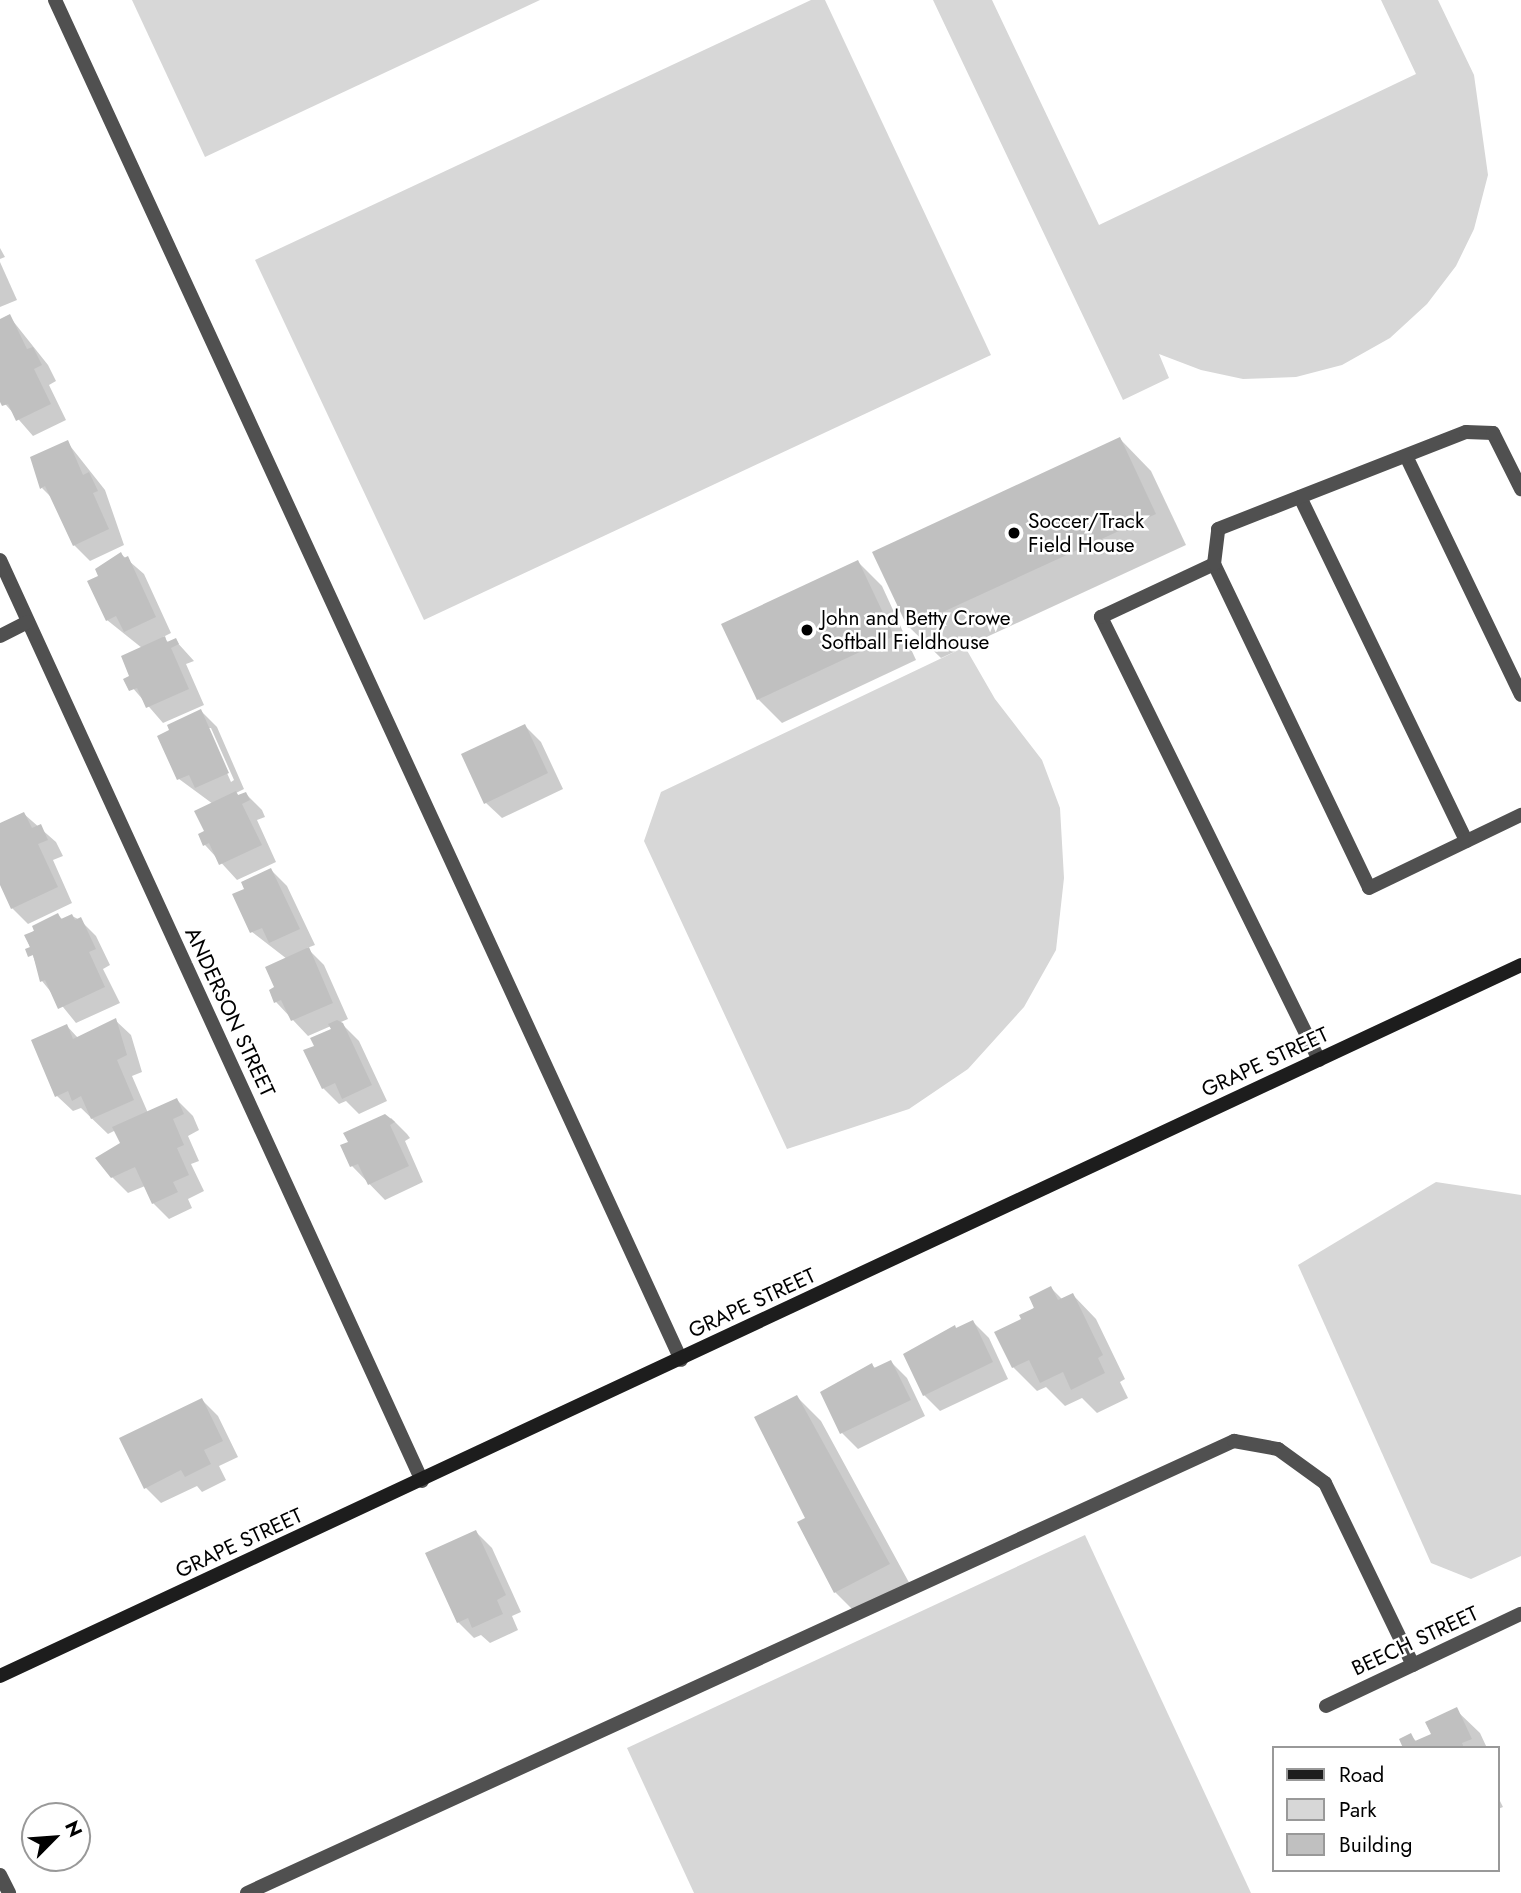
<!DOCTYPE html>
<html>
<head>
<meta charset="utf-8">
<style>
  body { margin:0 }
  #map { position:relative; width:1521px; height:1893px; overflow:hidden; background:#fff; font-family:Jost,sans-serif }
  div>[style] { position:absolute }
  .green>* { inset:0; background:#d7d7d7 }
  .shadow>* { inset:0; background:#0003 }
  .building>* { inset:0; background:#c0c0c0 }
  .lane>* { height:14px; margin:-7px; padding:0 7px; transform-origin:7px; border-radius:7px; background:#505050 }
  .street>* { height:14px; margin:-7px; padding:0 7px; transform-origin:7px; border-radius:7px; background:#505050 }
  .secondary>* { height:14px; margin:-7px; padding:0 7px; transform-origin:7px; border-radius:7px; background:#1d1d1d }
  .dots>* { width:19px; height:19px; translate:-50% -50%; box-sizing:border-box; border:4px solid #fff; border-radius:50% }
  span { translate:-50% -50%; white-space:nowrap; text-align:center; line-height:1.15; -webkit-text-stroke:5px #fff; paint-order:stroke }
  .poi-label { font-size:21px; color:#000 }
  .left { translate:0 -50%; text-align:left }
  .street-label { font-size:21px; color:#000 }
  .legend { position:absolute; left:1272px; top:1746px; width:228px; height:126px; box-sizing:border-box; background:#fff; border:2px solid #999; margin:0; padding:9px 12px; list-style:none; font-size:21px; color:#000 }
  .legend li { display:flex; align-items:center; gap:14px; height:35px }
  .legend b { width:35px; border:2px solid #999 }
  .north { position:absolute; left:21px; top:1802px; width:70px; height:70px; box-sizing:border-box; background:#fff; border:2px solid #999; border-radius:50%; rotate:65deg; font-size:19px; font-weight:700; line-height:28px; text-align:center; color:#000 }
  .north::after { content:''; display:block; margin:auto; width:24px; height:32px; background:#000; clip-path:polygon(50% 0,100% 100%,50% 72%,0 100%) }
</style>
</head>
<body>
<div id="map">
  <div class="green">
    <div style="clip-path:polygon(132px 0,540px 0,205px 157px)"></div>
    <div style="clip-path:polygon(811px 0,825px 0,991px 355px,424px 620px,255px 260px)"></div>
    <div style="clip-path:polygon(933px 0,992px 0,1099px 225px,1416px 74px,1381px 0,1438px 0,1474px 75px,1488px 175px,1474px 229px,1456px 266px,1427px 304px,1390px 338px,1342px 365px,1296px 377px,1243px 379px,1201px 370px,1159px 354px,1169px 378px,1123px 400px)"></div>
    <div style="clip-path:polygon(965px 647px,995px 699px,1042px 760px,1060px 808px,1064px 878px,1056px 950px,1024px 1007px,968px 1069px,909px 1109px,787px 1149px,644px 841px,661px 792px)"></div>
    <div style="clip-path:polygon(1436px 1182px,1521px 1195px,1521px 1556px,1471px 1579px,1431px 1563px,1298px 1265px)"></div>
    <div style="clip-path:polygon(1085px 1535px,1251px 1893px,694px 1893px,627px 1748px)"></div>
  </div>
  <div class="shadow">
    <div style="clip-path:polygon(0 248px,5px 257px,0 259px)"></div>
    <div style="clip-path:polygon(0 262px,17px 300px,0 307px)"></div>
    <div style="clip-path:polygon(9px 316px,48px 365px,56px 381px,49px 385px,66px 420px,33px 436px,0 398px,0 321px)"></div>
    <div style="clip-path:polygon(1120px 439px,1151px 471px,1186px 545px,941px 658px,909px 627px)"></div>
    <div style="clip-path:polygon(67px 442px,105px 490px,124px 545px,90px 561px,74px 545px,53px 499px,42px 488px)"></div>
    <div style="clip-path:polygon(121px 554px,144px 574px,171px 633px,163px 637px,169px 643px,175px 640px,194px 661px,186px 664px,204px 705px,163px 723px,125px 679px,132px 676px,142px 648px,107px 620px,100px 577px)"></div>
    <div style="clip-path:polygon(858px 562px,882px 586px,916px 660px,782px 723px,758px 699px)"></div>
    <div style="clip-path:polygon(evenodd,201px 711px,217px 727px,244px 789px,236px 793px,240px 797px,246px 794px,262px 810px,265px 817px,257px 820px,276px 862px,237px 880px,205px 845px,213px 804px,179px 779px,201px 711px,207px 728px,211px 728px,234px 780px,231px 782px,207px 728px)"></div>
    <div style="clip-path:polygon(525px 726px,541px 742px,563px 789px,502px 818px,486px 803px)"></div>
    <div style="clip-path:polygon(24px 814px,56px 842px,63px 856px,53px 860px,72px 903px,28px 924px,12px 908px,0 881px,0 825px)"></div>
    <div style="clip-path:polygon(271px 870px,287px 886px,315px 945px,307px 948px,324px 965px,348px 1019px,334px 1025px,343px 1025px,359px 1041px,387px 1101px,359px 1114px,346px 1101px,339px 1104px,323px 1088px,316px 1046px,333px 1030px,331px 1026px,308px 1036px,276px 1002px,287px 959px,252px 932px,246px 890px)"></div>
    <div style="clip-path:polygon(58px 915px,63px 920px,72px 916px,80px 920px,96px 936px,110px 965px,103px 969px,120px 1003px,76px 1023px,42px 981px,26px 936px)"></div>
    <div style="clip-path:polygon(115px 1020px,131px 1035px,142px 1072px,132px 1076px,148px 1113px,177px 1100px,193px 1116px,199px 1130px,188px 1136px,199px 1161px,191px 1164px,204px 1191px,188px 1199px,192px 1208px,169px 1219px,153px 1203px,145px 1186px,128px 1193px,112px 1177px,122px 1143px,116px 1130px,108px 1134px,81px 1108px,73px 1111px,57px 1096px,67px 1026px,78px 1038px)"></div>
    <div style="clip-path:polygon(391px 1118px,407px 1134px,410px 1138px,405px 1141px,423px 1182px,385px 1200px,352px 1166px)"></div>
    <div style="clip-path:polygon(1051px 1288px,1062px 1299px,1073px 1295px,1096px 1319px,1125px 1379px,1120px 1382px,1128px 1398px,1097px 1413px,1082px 1398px,1065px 1406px,1046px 1387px,1037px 1391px,1013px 1367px,1023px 1320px)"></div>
    <div style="clip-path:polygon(973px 1322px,989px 1338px,1008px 1379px,940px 1411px,924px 1395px,905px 1355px)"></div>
    <div style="clip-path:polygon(891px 1362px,907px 1378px,925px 1416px,858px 1449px,842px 1433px,872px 1365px,876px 1369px)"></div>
    <div style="clip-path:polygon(797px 1397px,821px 1421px,912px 1588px,859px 1616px,835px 1592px,799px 1523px,807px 1519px)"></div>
    <div style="clip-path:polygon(202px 1400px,218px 1416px,238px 1457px,219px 1466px,226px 1480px,202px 1492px,197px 1486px,161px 1503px,145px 1487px)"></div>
    <div style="clip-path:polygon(476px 1532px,492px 1548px,521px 1612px,512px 1616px,518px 1630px,490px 1643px,481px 1635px,474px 1638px,458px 1622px)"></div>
    <div style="clip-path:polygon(1456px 1710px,1480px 1733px,1487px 1748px,1405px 1748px,1411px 1736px,1417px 1742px,1434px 1735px)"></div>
    <div style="clip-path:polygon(1498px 1797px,1503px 1807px,1498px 1809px)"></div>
  </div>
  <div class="building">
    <div style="clip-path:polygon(10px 314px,27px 349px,33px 347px,42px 365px,34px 369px,51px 404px,16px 421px,8px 404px,2px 406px,0 402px,0 319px)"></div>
    <div style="clip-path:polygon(1120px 437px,1156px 514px,908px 628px,872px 552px)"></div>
    <div style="clip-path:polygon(68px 440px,83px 475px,89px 472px,98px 491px,93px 493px,109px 529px,73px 546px,45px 486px,40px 489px,30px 457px)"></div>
    <div style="clip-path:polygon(121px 552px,124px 558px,128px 556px,156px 617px,124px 632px,116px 616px,106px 621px,87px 581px,98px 576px,95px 569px)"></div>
    <div style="clip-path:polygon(858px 560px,894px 636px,757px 700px,721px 624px)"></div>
    <div style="clip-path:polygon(165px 636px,167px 642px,176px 638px,179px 644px,171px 648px,189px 689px,146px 708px,137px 688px,129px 691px,123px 679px,129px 676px,121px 656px)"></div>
    <div style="clip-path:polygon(201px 709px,229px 773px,195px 788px,189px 775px,177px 780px,157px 736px,169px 730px,167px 725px)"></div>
    <div style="clip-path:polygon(525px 724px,548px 773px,484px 804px,461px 754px)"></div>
    <div style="clip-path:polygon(236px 791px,238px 795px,246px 792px,250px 800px,242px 804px,262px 845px,219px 865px,209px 843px,203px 846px,198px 834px,204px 831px,194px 811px)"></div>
    <div style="clip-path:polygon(24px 812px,32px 828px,41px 824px,48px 840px,38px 844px,58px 887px,11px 909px,0 885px,0 823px)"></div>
    <div style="clip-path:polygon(271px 868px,300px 929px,269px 943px,262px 928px,250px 933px,232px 894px,244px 889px,241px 882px)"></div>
    <div style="clip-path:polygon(58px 913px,61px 919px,72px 914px,75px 920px,81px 917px,96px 949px,89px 952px,105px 987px,58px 1009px,45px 980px,40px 982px,33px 955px,28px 957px,25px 949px,30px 947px,24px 935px,34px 931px,32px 926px)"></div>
    <div style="clip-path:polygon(309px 947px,333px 1003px,291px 1021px,281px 1000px,274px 1003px,269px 990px,274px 987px,265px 967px)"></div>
    <div style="clip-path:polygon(116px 1018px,127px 1055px,117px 1060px,134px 1100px,91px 1119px,81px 1096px,72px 1101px,68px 1091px,55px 1097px,31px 1040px,67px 1024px,73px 1039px)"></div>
    <div style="clip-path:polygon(337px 1020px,343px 1023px,372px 1085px,342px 1099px,335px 1083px,322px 1089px,303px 1050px,314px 1046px,310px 1038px,331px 1029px,328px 1024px)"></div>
    <div style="clip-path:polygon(177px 1098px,184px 1114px,173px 1119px,184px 1145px,177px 1148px,189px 1175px,173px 1182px,178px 1192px,152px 1204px,135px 1167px,111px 1178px,95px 1158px,120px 1143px,112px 1127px)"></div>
    <div style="clip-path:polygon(385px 1114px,395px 1122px,390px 1125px,409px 1166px,368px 1185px,358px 1164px,350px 1167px,340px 1145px,348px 1142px,343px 1133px)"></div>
    <div style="clip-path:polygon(1051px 1286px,1058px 1300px,1073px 1293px,1103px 1355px,1098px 1358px,1105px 1373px,1071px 1390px,1063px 1372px,1040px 1383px,1029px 1360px,1012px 1368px,994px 1332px,1021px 1319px,1019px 1315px,1034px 1308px,1029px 1297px)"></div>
    <div style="clip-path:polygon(973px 1320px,993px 1362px,923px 1396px,903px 1354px,955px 1325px,956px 1328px)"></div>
    <div style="clip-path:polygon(891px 1360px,911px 1400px,840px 1434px,820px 1392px,872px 1363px,874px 1368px)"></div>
    <div style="clip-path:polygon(797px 1395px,890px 1564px,834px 1593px,797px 1522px,805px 1518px,754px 1417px)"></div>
    <div style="clip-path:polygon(202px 1398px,223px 1441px,204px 1450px,211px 1464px,185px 1477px,181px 1470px,144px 1489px,119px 1438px)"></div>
    <div style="clip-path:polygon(476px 1530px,506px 1595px,497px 1600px,503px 1614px,472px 1628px,468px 1618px,457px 1623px,425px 1553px)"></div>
    <div style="clip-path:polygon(1457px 1707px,1472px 1739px,1462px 1743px,1464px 1748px,1403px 1748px,1399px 1739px,1411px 1733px,1415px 1741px,1431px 1734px,1425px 1722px)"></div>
  </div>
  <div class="lane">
    <div style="left:55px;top:0;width:1497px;rotate:65.28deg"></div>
    <div style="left:1406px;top:456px;width:265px;rotate:64.3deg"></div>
    <div style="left:1300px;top:497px;width:382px;rotate:64.2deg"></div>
    <div style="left:1214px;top:564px;width:359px;rotate:64.4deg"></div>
    <div style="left:1369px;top:888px;width:169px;rotate:-25.7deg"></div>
    <div style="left:1319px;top:1060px;width:494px;rotate:-116.2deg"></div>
    <div style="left:1101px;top:617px;width:125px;rotate:-25.1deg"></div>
    <div style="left:1214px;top:564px;width:35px;rotate:-83deg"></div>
    <div style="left:1218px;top:529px;width:266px;rotate:-21.4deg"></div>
    <div style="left:1466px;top:432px;width:27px;rotate:2deg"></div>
    <div style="left:1493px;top:433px;width:63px;rotate:63.4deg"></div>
    <div style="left:247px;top:1893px;width:1086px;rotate:-24.61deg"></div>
    <div style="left:1234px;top:1441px;width:45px;rotate:10.3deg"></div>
    <div style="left:1278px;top:1449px;width:58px;rotate:35.9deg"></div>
    <div style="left:1325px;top:1483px;width:202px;rotate:64.2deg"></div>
  </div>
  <div class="street">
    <div style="left:0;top:560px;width:1013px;rotate:65.38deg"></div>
    <div style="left:0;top:636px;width:31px;rotate:-27deg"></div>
    <div style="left:1326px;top:1706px;width:216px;rotate:-25.3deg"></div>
    <div style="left:0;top:1875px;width:20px;rotate:63deg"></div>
  </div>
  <div class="secondary">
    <div style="left:0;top:1676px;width:1679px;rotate:-25.05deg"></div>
  </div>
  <div class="dots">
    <div style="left:1014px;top:533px;background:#000"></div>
    <div style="left:807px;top:630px;background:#000"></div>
  </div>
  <div class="poi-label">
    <span class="left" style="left:1028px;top:533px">Soccer/Track<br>Field House</span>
    <span class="left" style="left:821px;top:630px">John and Betty Crowe<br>Softball Fieldhouse</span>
  </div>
  <div class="street-label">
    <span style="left:230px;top:1012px;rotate:65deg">ANDERSON STREET</span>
    <span style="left:1265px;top:1062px;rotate:-25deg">GRAPE STREET</span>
    <span style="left:752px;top:1303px;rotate:-25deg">GRAPE STREET</span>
    <span style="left:239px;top:1543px;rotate:-25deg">GRAPE STREET</span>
    <span style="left:1415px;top:1641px;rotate:-25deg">BEECH STREET</span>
  </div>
  <ul class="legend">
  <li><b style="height:9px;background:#1d1d1d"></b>Road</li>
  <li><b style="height:19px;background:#d7d7d7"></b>Park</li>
  <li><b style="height:19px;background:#c0c0c0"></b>Building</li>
  </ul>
  <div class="north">N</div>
</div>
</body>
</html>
